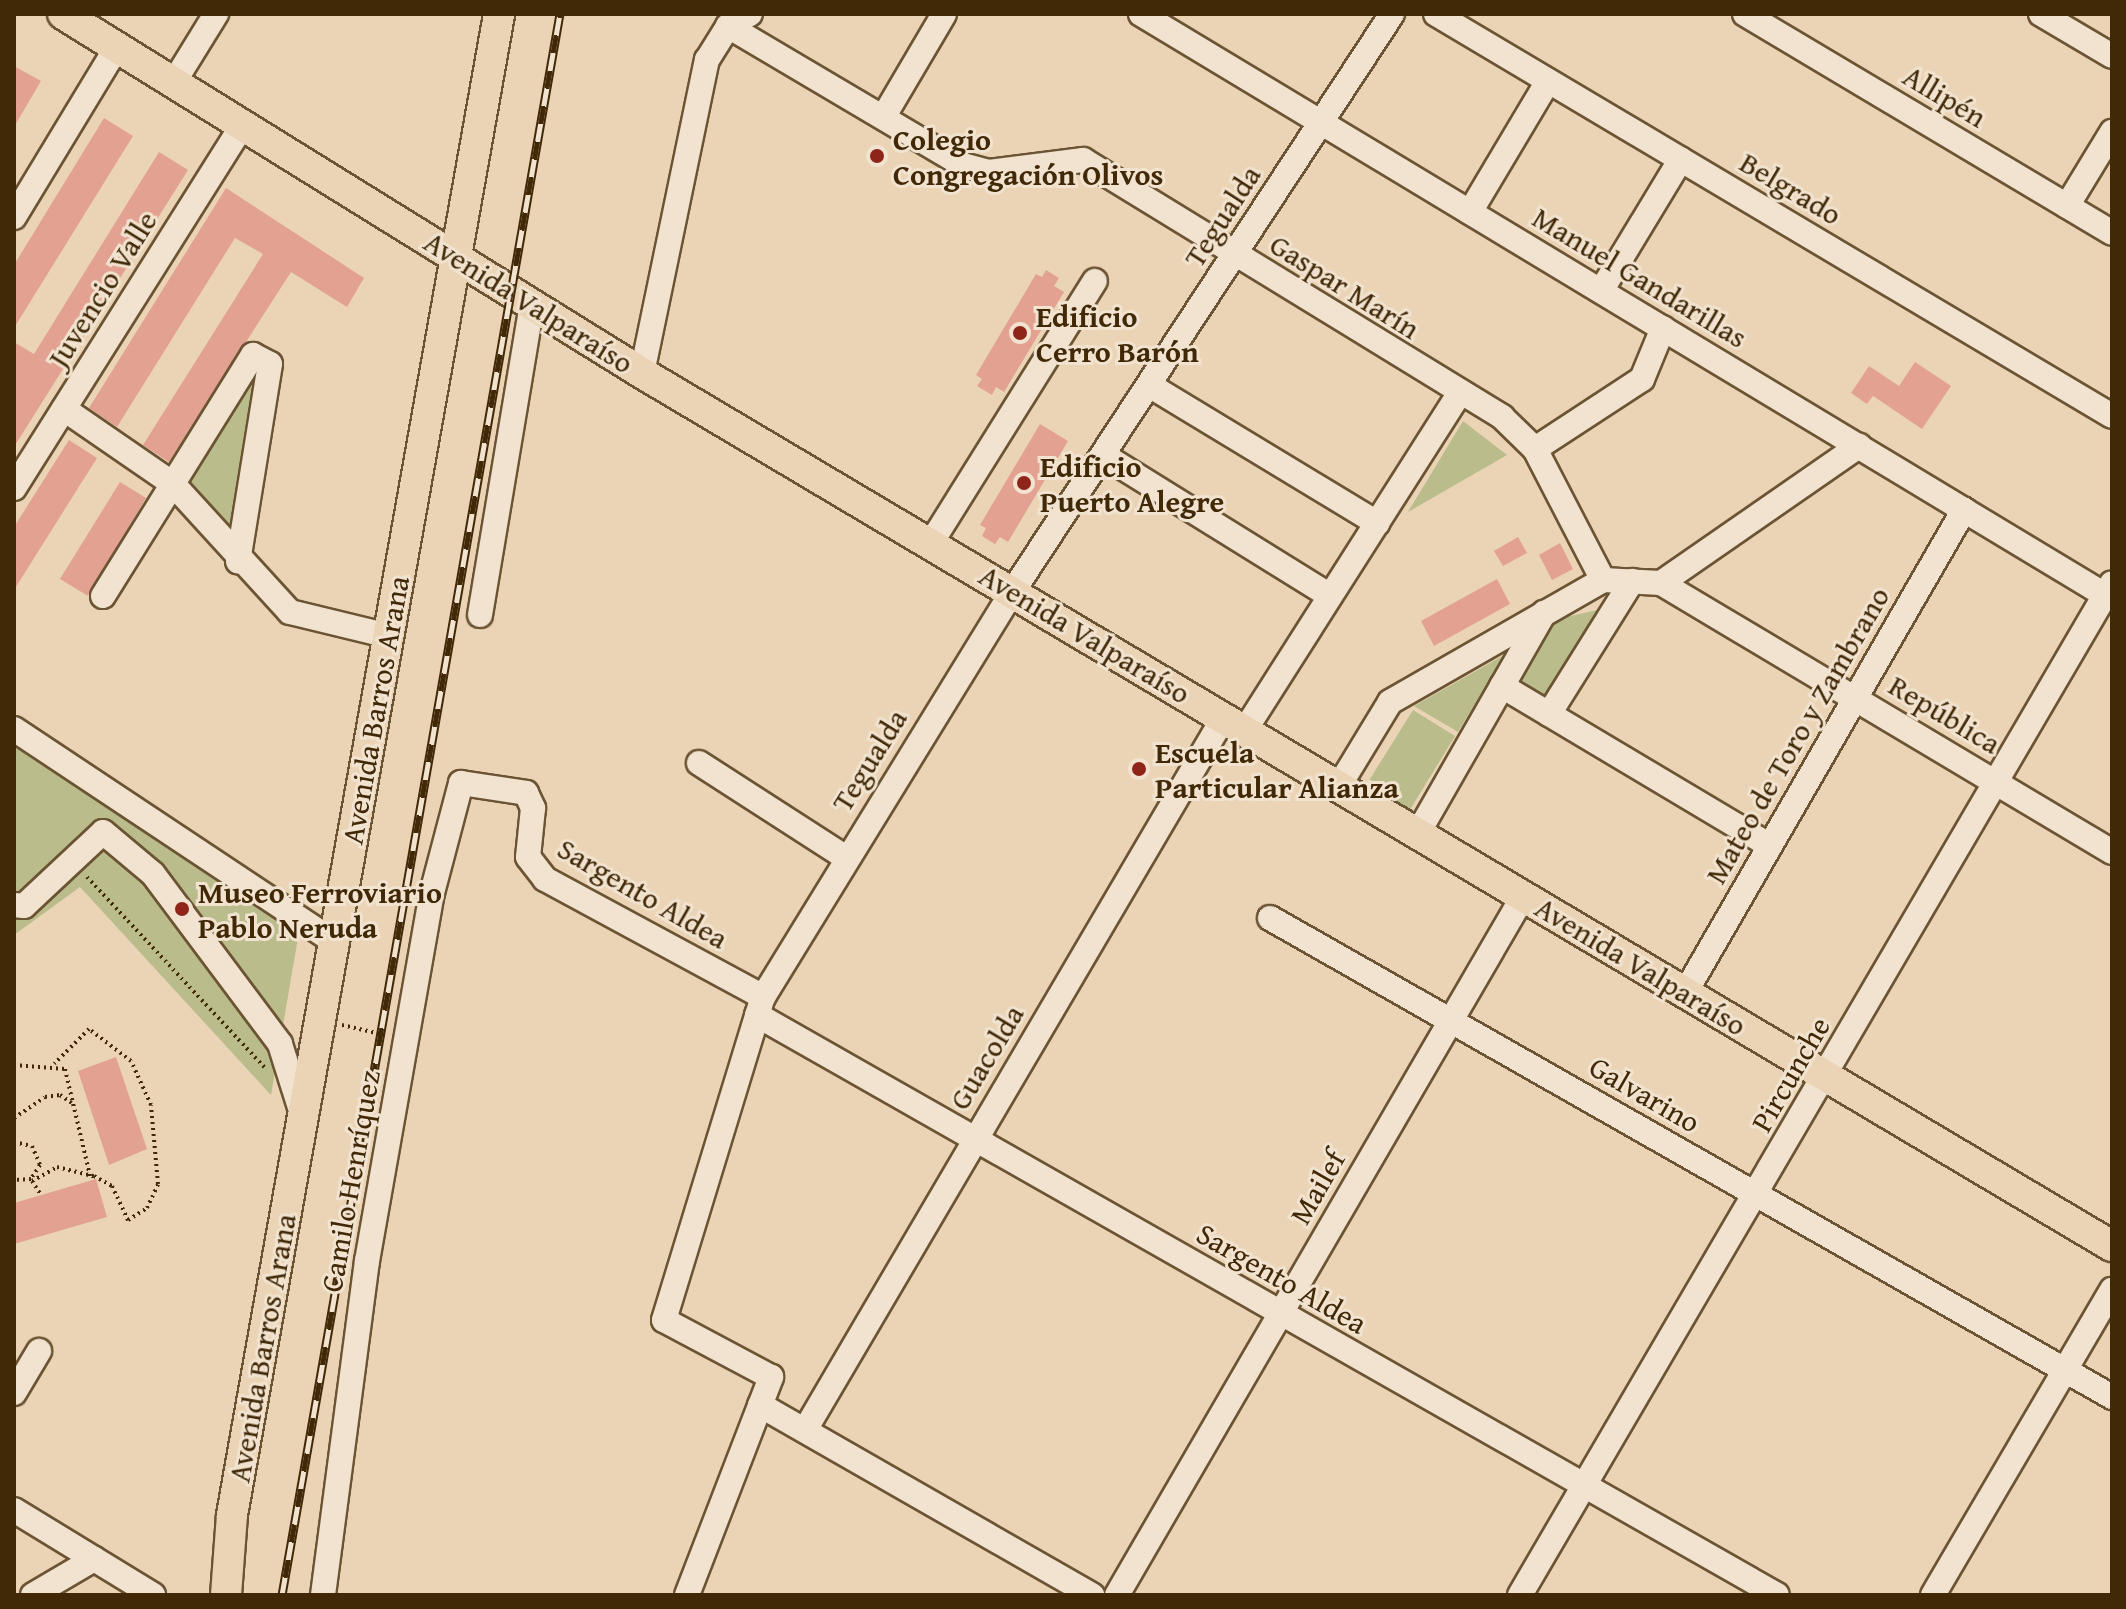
<!DOCTYPE html>
<html>
<head>
<meta charset="utf-8">
<style>
  body { margin:0 }
  #map { position:relative; width:2126px; height:1609px; overflow:hidden; background:#ead4b5; font-family:"Gentium Book Plus",serif }
  div>[style] { position:absolute }
  .green>* { inset:0; background:#babc8b }
  .building>* { inset:0; background:#e3a291 }
  .path>* { height:4px; margin-top:-2px; transform-origin:0; background:repeating-linear-gradient(90deg,#412908 0 2px,transparent 0 6px) }
  .roads { filter:drop-shadow(2px 0 #6b5433) drop-shadow(-2px 0 #6b5433) drop-shadow(0 2px #6b5433) drop-shadow(0 -2px #6b5433) }
  .minor>* { height:24px; margin:-12px; padding:0 12px; transform-origin:12px; border-radius:12px; background:#f1e3cf }
  .major>* { height:30px; margin:-15px; padding:0 15px; transform-origin:15px; border-radius:15px; background:#ead4b5 }
  .rail>* { height:9px; margin-top:-4.5px; transform-origin:0; background:repeating-linear-gradient(90deg,#f1e3cf 0 18px,#412908 0 36px); box-sizing:border-box; border-block:2px solid #412908 }
  .dots>* { width:22px; height:22px; translate:-50% -50%; box-sizing:border-box; border:4px solid #f1e3cf; border-radius:50% }
  span { translate:-50% -50%; white-space:nowrap; text-align:center; line-height:1.15; -webkit-text-stroke:6px #f1e3cf; paint-order:stroke }
  .street-label { font-size:30px; color:#412908 }
  .poi-label { font-size:30px; color:#412908; font-weight:700 }
  .left { translate:0 -50%; text-align:left }
  .frame { position:absolute; inset:0; border:16px solid #412908; pointer-events:none }
</style>
</head>
<body>
<div id="map">
  <div class="green">
    <div style="clip-path:polygon(258px 370px,236px 536px,185px 480px)"></div>
    <div style="clip-path:polygon(1463px 421px,1507px 455px,1408px 512px)"></div>
    <div style="clip-path:polygon(1606px 608px,1543px 713px,1507px 691px,1549px 621px)"></div>
    <div style="clip-path:polygon(1504px 655px,1458px 732px,1414px 706px)"></div>
    <div style="clip-path:polygon(1413px 710px,1455px 736px,1408px 813px,1365px 787px)"></div>
    <div style="clip-path:polygon(14px 733px,299px 932px,271px 1095px,80px 887px,14px 935px)"></div>
  </div>
  <div class="building">
    <div style="clip-path:polygon(14px 66px,41px 81px,14px 127px)"></div>
    <div style="clip-path:polygon(104px 118px,133px 136px,14px 328px,14px 265px)"></div>
    <div style="clip-path:polygon(159px 152px,188px 170px,14px 447px,14px 342px,34px 354px)"></div>
    <div style="clip-path:polygon(226px 188px,364px 278px,347px 307px,291px 272px,169px 462px,143px 445px,263px 254px,235px 238px,117px 427px,89px 408px)"></div>
    <div style="clip-path:polygon(1046px 270px,1059px 278px,1054px 286px,1064px 292px,1004px 392px,996px 387px,992px 395px,977px 386px,982px 379px,976px 375px,1036px 274px,1042px 277px)"></div>
    <div style="clip-path:polygon(1915px 362px,1951px 386px,1922px 429px,1873px 396px,1867px 404px,1851px 393px,1869px 366px,1899px 386px)"></div>
    <div style="clip-path:polygon(1040px 424px,1068px 441px,1008px 542px,1000px 537px,995px 544px,982px 536px,986px 528px,980px 525px)"></div>
    <div style="clip-path:polygon(69px 440px,97px 458px,14px 590px,14px 527px)"></div>
    <div style="clip-path:polygon(120px 482px,146px 498px,88px 596px,60px 579px)"></div>
    <div style="clip-path:polygon(1518px 537px,1527px 553px,1503px 566px,1494px 551px)"></div>
    <div style="clip-path:polygon(1560px 543px,1573px 569px,1552px 580px,1539px 555px)"></div>
    <div style="clip-path:polygon(1497px 579px,1510px 604px,1434px 646px,1421px 621px)"></div>
    <div style="clip-path:polygon(116px 1057px,147px 1149px,109px 1165px,78px 1071px)"></div>
    <div style="clip-path:polygon(96px 1179px,107px 1217px,14px 1244px,14px 1203px)"></div>
  </div>
  <div class="path">
    <div style="left:87px;top:877px;width:260px;rotate:47deg"></div>
    <div style="left:342px;top:1025px;width:44px;rotate:13.1deg"></div>
    <div style="left:14px;top:1065px;width:51px;rotate:4.5deg"></div>
    <div style="left:65px;top:1069px;width:110px;rotate:76.8deg"></div>
    <div style="left:14px;top:1118px;width:37px;rotate:-34deg"></div>
    <div style="left:45px;top:1097px;width:15px;rotate:-8deg"></div>
    <div style="left:60px;top:1095px;width:14px;rotate:34deg"></div>
    <div style="left:14px;top:1142px;width:18px;rotate:13deg"></div>
    <div style="left:32px;top:1146px;width:21px;rotate:67deg"></div>
    <div style="left:40px;top:1165px;width:17px;rotate:123deg"></div>
    <div style="left:31px;top:1179px;width:17px;rotate:177deg"></div>
    <div style="left:32px;top:1181px;width:29px;rotate:-29deg"></div>
    <div style="left:57px;top:1167px;width:38px;rotate:14deg"></div>
    <div style="left:94px;top:1176px;width:21px;rotate:29deg"></div>
    <div style="left:112px;top:1186px;width:38px;rotate:65deg"></div>
    <div style="left:128px;top:1220px;width:22px;rotate:-32deg"></div>
    <div style="left:147px;top:1208px;width:26px;rotate:-65deg"></div>
    <div style="left:158px;top:1184px;width:79px;rotate:-95.1deg"></div>
    <div style="left:151px;top:1105px;width:48px;rotate:-114.4deg"></div>
    <div style="left:131px;top:1061px;width:53px;rotate:-142.7deg"></div>
    <div style="left:89px;top:1029px;width:49px;rotate:135deg"></div>
    <div style="left:32px;top:1181px;width:17px;rotate:57deg"></div>
  </div>
  <div class="roads">
    <div class="minor">
      <div style="left:1141px;top:14px;width:1126px;rotate:31.08deg"></div>
      <div style="left:1436px;top:14px;width:786px;rotate:30.74deg"></div>
      <div style="left:1745px;top:14px;width:427px;rotate:30.8deg"></div>
      <div style="left:2041px;top:14px;width:82px;rotate:30.6deg"></div>
      <div style="left:728px;top:26px;width:273px;rotate:30.6deg"></div>
      <div style="left:963px;top:165px;width:27px;rotate:15deg"></div>
      <div style="left:989px;top:172px;width:95px;rotate:-7.3deg"></div>
      <div style="left:1083px;top:160px;width:492px;rotate:31.5deg"></div>
      <div style="left:1502px;top:417px;width:46px;rotate:44.1deg"></div>
      <div style="left:1535px;top:449px;width:148px;rotate:62.6deg"></div>
      <div style="left:174px;top:82px;width:80px;rotate:-58.3deg"></div>
      <div style="left:884px;top:116px;width:118px;rotate:-59.5deg"></div>
      <div style="left:2067px;top:206px;width:87px;rotate:-58.7deg"></div>
      <div style="left:1470px;top:212px;width:152px;rotate:-59.2deg"></div>
      <div style="left:14px;top:217px;width:199px;rotate:-58.8deg"></div>
      <div style="left:1601px;top:291px;width:154px;rotate:-58.8deg"></div>
      <div style="left:642px;top:373px;width:320px;rotate:-78.3deg"></div>
      <div style="left:707px;top:60px;width:40px;rotate:-58deg"></div>
      <div style="left:728px;top:26px;width:25px;rotate:-29deg"></div>
      <div style="left:1149px;top:385px;width:267px;rotate:31.2deg"></div>
      <div style="left:64px;top:409px;width:132px;rotate:34.5deg"></div>
      <div style="left:173px;top:484px;width:173px;rotate:47.6deg"></div>
      <div style="left:290px;top:612px;width:102px;rotate:13.6deg"></div>
      <div style="left:1535px;top:449px;width:128px;rotate:-33.2deg"></div>
      <div style="left:1642px;top:379px;width:55px;rotate:-67.6deg"></div>
      <div style="left:1103px;top:455px;width:267px;rotate:31.8deg"></div>
      <div style="left:14px;top:488px;width:429px;rotate:-57.8deg"></div>
      <div style="left:931px;top:543px;width:309px;rotate:-58deg"></div>
      <div style="left:1661px;top:583px;width:525px;rotate:30.81deg"></div>
      <div style="left:103px;top:596px;width:284px;rotate:-58.1deg"></div>
      <div style="left:253px;top:355px;width:19px;rotate:28deg"></div>
      <div style="left:270px;top:364px;width:200px;rotate:99.2deg"></div>
      <div style="left:480px;top:615px;width:314px;rotate:-80.5deg"></div>
      <div style="left:1502px;top:686px;width:312px;rotate:30.8deg"></div>
      <div style="left:1549px;top:714px;width:157px;rotate:-58deg"></div>
      <div style="left:14px;top:729px;width:384px;rotate:33.6deg"></div>
      <div style="left:1245px;top:730px;width:398px;rotate:-57.5deg"></div>
      <div style="left:699px;top:763px;width:174px;rotate:32.8deg"></div>
      <div style="left:1339px;top:786px;width:98px;rotate:-58.7deg"></div>
      <div style="left:1390px;top:702px;width:245px;rotate:-29.8deg"></div>
      <div style="left:1603px;top:580px;width:58px;rotate:3deg"></div>
      <div style="left:1661px;top:583px;width:241px;rotate:-34.7deg"></div>
      <div style="left:1418px;top:833px;width:254px;rotate:-60.2deg"></div>
      <div style="left:14px;top:905px;width:10px;rotate:6deg"></div>
      <div style="left:24px;top:906px;width:108px;rotate:-43.1deg"></div>
      <div style="left:103px;top:832px;width:65px;rotate:40deg"></div>
      <div style="left:153px;top:874px;width:212px;rotate:53.2deg"></div>
      <div style="left:280px;top:1044px;width:77px;rotate:72.5deg"></div>
      <div style="left:1270px;top:918px;width:969px;rotate:29.63deg"></div>
      <div style="left:1685px;top:993px;width:558px;rotate:-59.99deg"></div>
      <div style="left:757px;top:1015px;width:1173px;rotate:29.62deg"></div>
      <div style="left:14px;top:1393px;width:49px;rotate:-59.2deg"></div>
      <div style="left:760px;top:1405px;width:383px;rotate:29.8deg"></div>
      <div style="left:805px;top:1430px;width:827px;rotate:-59.56deg"></div>
      <div style="left:14px;top:1510px;width:163px;rotate:31.4deg"></div>
      <div style="left:33px;top:1595px;width:71px;rotate:-30.5deg"></div>
      <div style="left:323px;top:1595px;width:337px;rotate:-82.5deg"></div>
      <div style="left:367px;top:1261px;width:374px;rotate:-80deg"></div>
      <div style="left:432px;top:893px;width:114px;rotate:-75.2deg"></div>
      <div style="left:461px;top:783px;width:66px;rotate:8.7deg"></div>
      <div style="left:526px;top:793px;width:17px;rotate:65deg"></div>
      <div style="left:533px;top:808px;width:49px;rotate:95.8deg"></div>
      <div style="left:528px;top:857px;width:28px;rotate:52deg"></div>
      <div style="left:545px;top:879px;width:248px;rotate:28.4deg"></div>
      <div style="left:687px;top:1595px;width:234px;rotate:-68.9deg"></div>
      <div style="left:771px;top:1377px;width:121px;rotate:-152deg"></div>
      <div style="left:664px;top:1320px;width:338px;rotate:-73deg"></div>
      <div style="left:763px;top:997px;width:477px;rotate:-58.4deg"></div>
      <div style="left:1013px;top:591px;width:690px;rotate:-56.7deg"></div>
      <div style="left:1117px;top:1595px;width:810px;rotate:-59.83deg"></div>
      <div style="left:1520px;top:1595px;width:1172px;rotate:-59.67deg"></div>
      <div style="left:1933px;top:1595px;width:354px;rotate:-59.6deg"></div>
    </div>
    <div class="major">
      <div style="left:63px;top:14px;width:681px;rotate:31.8deg"></div>
      <div style="left:642px;top:373px;width:1710px;rotate:30.71deg"></div>
      <div style="left:226px;top:1595px;width:80px;rotate:-85.7deg"></div>
      <div style="left:232px;top:1515px;width:1525px;rotate:-79.91deg"></div>
    </div>
  </div>
  <div class="rail">
    <div style="left:282px;top:1595px;width:1605px;rotate:-80.03deg"></div>
  </div>
  <div class="dots">
    <div style="left:877px;top:156px;background:#8f2418"></div>
    <div style="left:1020px;top:333px;background:#8f2418"></div>
    <div style="left:1024px;top:483px;background:#8f2418"></div>
    <div style="left:1139px;top:769px;background:#8f2418"></div>
    <div style="left:182px;top:909px;background:#8f2418"></div>
  </div>
  <div class="street-label">
    <span style="left:1945px;top:96px;rotate:31deg">Allipén</span>
    <span style="left:1791px;top:188px;rotate:31deg">Belgrado</span>
    <span style="left:1222px;top:216px;rotate:-57deg">Tegualda</span>
    <span style="left:1640px;top:277px;rotate:31deg">Manuel Gandarillas</span>
    <span style="left:1345px;top:286px;rotate:32deg">Gaspar Marín</span>
    <span style="left:102px;top:289px;rotate:-58deg">Juvencio Valle</span>
    <span style="left:529px;top:302px;rotate:32deg">Avenida Valparaíso</span>
    <span style="left:1085px;top:634px;rotate:31deg">Avenida Valparaíso</span>
    <span style="left:375px;top:710px;rotate:-80deg">Avenida Barros Arana</span>
    <span style="left:1945px;top:714px;rotate:31deg">República</span>
    <span style="left:1797px;top:735px;rotate:-60deg">Mateo de Toro y Zambrano</span>
    <span style="left:869px;top:760px;rotate:-58deg">Tegualda</span>
    <span style="left:643px;top:893px;rotate:30deg">Sargento Aldea</span>
    <span style="left:1641px;top:966px;rotate:31deg">Avenida Valparaíso</span>
    <span style="left:986px;top:1057px;rotate:-59deg">Guacolda</span>
    <span style="left:1790px;top:1074px;rotate:-60deg">Pircunche</span>
    <span style="left:1645px;top:1094px;rotate:30deg">Galvarino</span>
    <span style="left:350px;top:1181px;rotate:-80deg">Camilo Henríquez</span>
    <span style="left:1317px;top:1187px;rotate:-60deg">Mailef</span>
    <span style="left:1282px;top:1278px;rotate:30deg">Sargento Aldea</span>
    <span style="left:262px;top:1348px;rotate:-80deg">Avenida Barros Arana</span>
  </div>
  <div class="poi-label">
    <span class="left" style="left:893px;top:156px">Colegio<br>Congregación Olivos</span>
    <span class="left" style="left:1036px;top:333px">Edificio<br>Cerro Barón</span>
    <span class="left" style="left:1040px;top:483px">Edificio<br>Puerto Alegre</span>
    <span class="left" style="left:1155px;top:769px">Escuela<br>Particular Alianza</span>
    <span class="left" style="left:198px;top:909px">Museo Ferroviario<br>Pablo Neruda</span>
  </div>
  <div class="frame"></div>
</div>
</body>
</html>
